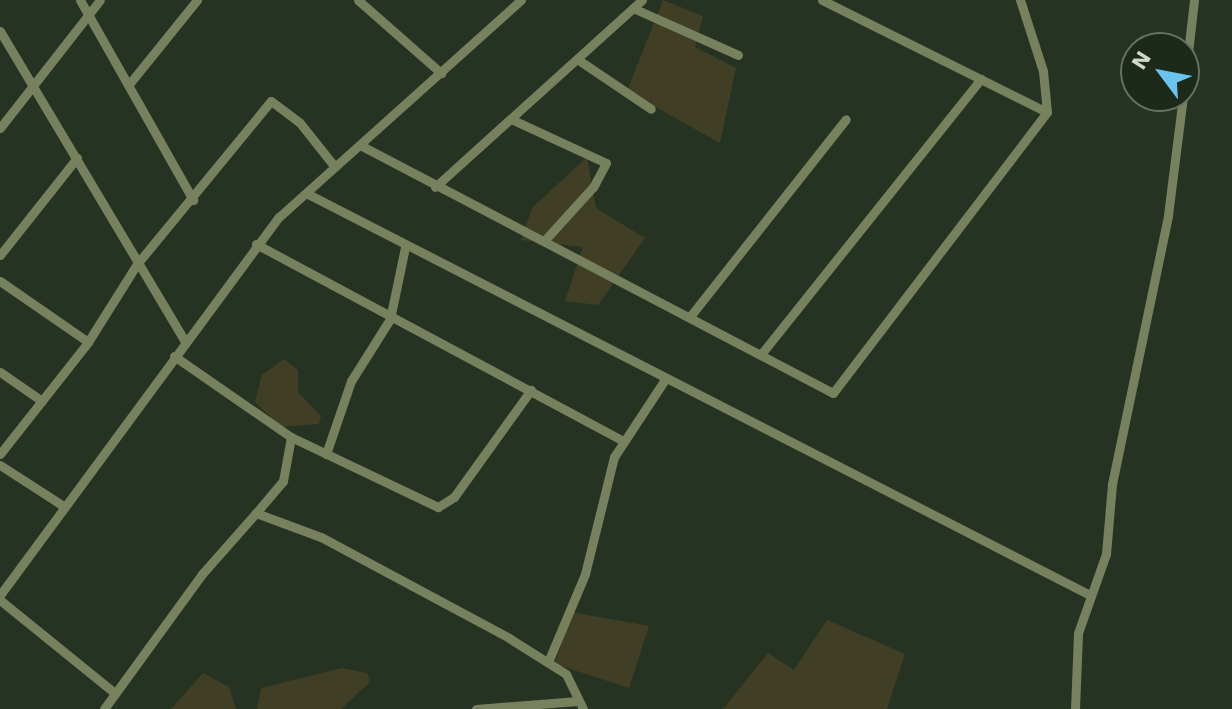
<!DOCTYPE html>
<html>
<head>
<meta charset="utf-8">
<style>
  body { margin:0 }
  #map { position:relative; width:1232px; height:709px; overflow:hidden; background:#263323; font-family:"Work Sans",sans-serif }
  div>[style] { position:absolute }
  .green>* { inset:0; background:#413e26 }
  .minor>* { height:9px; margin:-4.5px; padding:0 4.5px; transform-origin:4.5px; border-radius:4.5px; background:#77815e }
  span { translate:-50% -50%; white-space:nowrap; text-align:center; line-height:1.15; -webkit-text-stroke:7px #1d2919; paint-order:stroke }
  .north { position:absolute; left:1120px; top:32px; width:80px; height:80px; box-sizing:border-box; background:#1d2919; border:2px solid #656f62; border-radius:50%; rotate:302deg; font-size:22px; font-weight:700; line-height:32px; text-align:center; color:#d1d9cf }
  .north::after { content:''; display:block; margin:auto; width:28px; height:36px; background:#69c4f0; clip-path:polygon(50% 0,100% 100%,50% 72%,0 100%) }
</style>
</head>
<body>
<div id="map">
  <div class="green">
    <div style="clip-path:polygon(663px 0,703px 16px,695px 47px,736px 68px,720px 143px,627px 91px)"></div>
    <div style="clip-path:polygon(587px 157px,596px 208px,645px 238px,598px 305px,565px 301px,583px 247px,521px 240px,532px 208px)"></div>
    <div style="clip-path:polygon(284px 359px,298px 370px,298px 392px,321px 416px,319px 424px,281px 427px,255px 402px,262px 375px)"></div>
    <div style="clip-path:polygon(571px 612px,649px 626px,629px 688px,555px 664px)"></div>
    <div style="clip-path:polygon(827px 620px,905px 654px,887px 709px,723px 709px,768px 653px,794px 670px)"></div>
    <div style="clip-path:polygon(342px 668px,367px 673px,370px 682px,341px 709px,257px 709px,261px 688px)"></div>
    <div style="clip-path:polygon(203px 673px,229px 687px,236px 709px,171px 709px)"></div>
  </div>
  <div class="minor">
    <div style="left:80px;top:0;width:230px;rotate:60.5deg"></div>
    <div style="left:358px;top:0;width:111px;rotate:41.3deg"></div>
    <div style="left:822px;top:0;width:251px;rotate:26.5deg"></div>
    <div style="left:633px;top:8px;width:115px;rotate:24.1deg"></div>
    <div style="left:0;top:31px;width:361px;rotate:59.2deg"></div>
    <div style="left:577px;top:59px;width:89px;rotate:34deg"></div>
    <div style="left:130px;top:83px;width:107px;rotate:-51.1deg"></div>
    <div style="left:1184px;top:87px;width:88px;rotate:-83.4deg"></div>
    <div style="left:513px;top:120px;width:102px;rotate:24.8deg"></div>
    <div style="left:606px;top:163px;width:27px;rotate:118deg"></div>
    <div style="left:593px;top:187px;width:73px;rotate:132.2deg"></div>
    <div style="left:0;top:128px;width:162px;rotate:-52deg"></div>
    <div style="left:360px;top:145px;width:534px;rotate:27.67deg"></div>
    <div style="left:833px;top:393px;width:353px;rotate:-52.7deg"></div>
    <div style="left:1047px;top:112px;width:41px;rotate:-95.6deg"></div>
    <div style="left:1043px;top:71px;width:75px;rotate:-107.9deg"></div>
    <div style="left:435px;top:187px;width:279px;rotate:-42.1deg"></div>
    <div style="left:306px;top:193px;width:881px;rotate:27.15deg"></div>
    <div style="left:256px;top:244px;width:415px;rotate:28.2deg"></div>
    <div style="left:0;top:255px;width:124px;rotate:-51.6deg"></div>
    <div style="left:0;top:281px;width:107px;rotate:34.7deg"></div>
    <div style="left:692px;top:314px;width:248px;rotate:-51.7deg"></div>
    <div style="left:762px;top:353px;width:351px;rotate:-51.4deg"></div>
    <div style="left:174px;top:356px;width:142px;rotate:34.7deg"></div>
    <div style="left:291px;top:437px;width:45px;rotate:100.3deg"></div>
    <div style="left:283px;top:481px;width:42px;rotate:130.2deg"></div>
    <div style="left:256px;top:513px;width:69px;rotate:20.3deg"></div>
    <div style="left:321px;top:537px;width:213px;rotate:28.2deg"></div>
    <div style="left:509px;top:638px;width:67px;rotate:32.3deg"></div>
    <div style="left:566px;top:674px;width:39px;rotate:64deg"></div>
    <div style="left:0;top:372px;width:51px;rotate:34.6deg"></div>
    <div style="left:291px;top:437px;width:163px;rotate:25.5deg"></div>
    <div style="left:438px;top:507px;width:19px;rotate:-32deg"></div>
    <div style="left:454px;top:497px;width:132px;rotate:-54.3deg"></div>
    <div style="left:0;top:454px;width:142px;rotate:-51.8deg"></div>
    <div style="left:88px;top:342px;width:92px;rotate:-57.9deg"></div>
    <div style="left:137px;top:264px;width:211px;rotate:-50.6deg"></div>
    <div style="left:271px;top:101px;width:36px;rotate:37deg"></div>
    <div style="left:300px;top:123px;width:56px;rotate:51.5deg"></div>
    <div style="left:326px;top:454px;width:77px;rotate:-71.1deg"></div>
    <div style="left:351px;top:381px;width:73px;rotate:-57.8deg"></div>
    <div style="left:390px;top:319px;width:74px;rotate:-78.2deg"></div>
    <div style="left:0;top:465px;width:77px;rotate:32.9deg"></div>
    <div style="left:0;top:595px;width:470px;rotate:-53.6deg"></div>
    <div style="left:279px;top:217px;width:325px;rotate:-41.9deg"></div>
    <div style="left:0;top:600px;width:148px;rotate:39deg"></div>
    <div style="left:548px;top:662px;width:95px;rotate:-67.2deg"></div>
    <div style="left:585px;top:574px;width:121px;rotate:-76.1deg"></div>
    <div style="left:614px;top:457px;width:91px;rotate:-56.7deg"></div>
    <div style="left:104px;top:709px;width:167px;rotate:-54deg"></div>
    <div style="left:202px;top:574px;width:81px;rotate:-48.5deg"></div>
    <div style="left:476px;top:709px;width:102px;rotate:-4.5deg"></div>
    <div style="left:1075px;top:709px;width:76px;rotate:-87.7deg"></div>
    <div style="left:1078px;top:633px;width:84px;rotate:-70.5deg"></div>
    <div style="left:1106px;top:554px;width:70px;rotate:-85.1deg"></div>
    <div style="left:1112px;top:484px;width:275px;rotate:-78.2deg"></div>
    <div style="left:1168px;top:215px;width:120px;rotate:-82.8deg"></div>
  </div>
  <div class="north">N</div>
</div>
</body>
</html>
